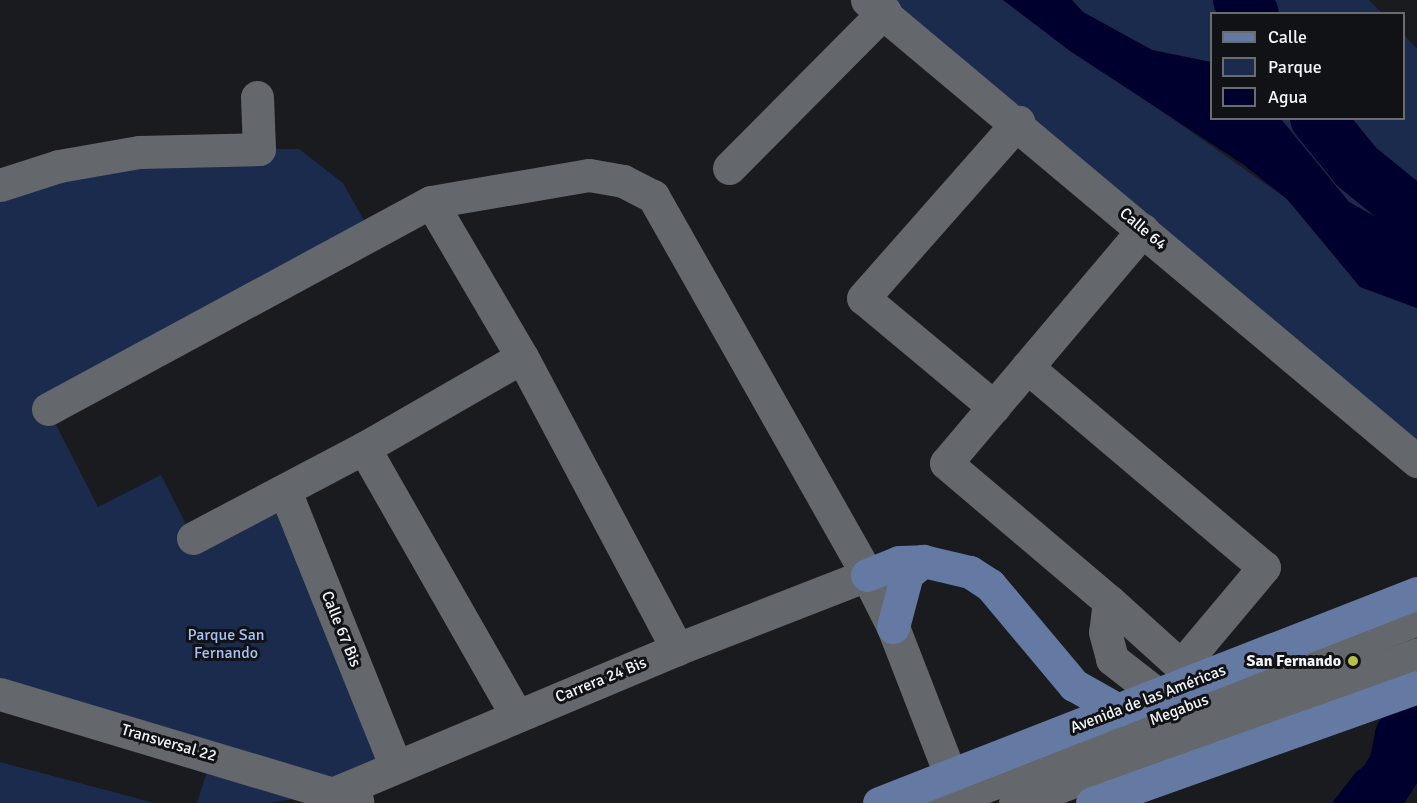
<!DOCTYPE html>
<html>
<head>
<meta charset="utf-8">
<style>
  body { margin:0 }
  #map { position:relative; width:1417px; height:803px; overflow:hidden; background:#191b1f; font-family:Signika,sans-serif }
  div>[style] { position:absolute }
  .green>* { inset:0; background:#1a2b4d }
  .water>* { inset:0; background:#00002f }
  .river>* { height:54px; margin:-27px; padding:0 27px; transform-origin:27px; border-radius:27px; background:#00002f }
  .minor>* { height:33px; margin:-16.5px; padding:0 16.5px; transform-origin:16.5px; border-radius:16.5px; background:#64676c }
  .major>* { height:33px; margin:-16.5px; padding:0 16.5px; transform-origin:16.5px; border-radius:16.5px; background:#657aa3 }
  .dots>* { width:16px; height:16px; translate:-50% -50%; box-sizing:border-box; border:3px solid #101216; border-radius:50% }
  span { translate:-50% -50%; white-space:nowrap; text-align:center; line-height:1.15; -webkit-text-stroke:6px #101216; paint-order:stroke }
  .street-label { font-size:16px; color:#f2f4f7 }
  .park-label { font-size:16px; color:#a6c1f5 }
  .poi-label { font-size:16px; color:#f2f4f7; font-weight:700 }
  .right { translate:-100% -50%; text-align:right }
  .legend { position:absolute; left:1210px; top:12px; width:195px; height:108px; box-sizing:border-box; background:#101216; border:2px solid #6a6c70; margin:0; padding:8px 10px; list-style:none; font-size:18px; color:#f2f4f7 }
  .legend li { display:flex; align-items:center; gap:12px; height:30px }
  .legend b { width:30px; border:2px solid #6a6c70 }
</style>
</head>
<body>
<div id="map">
  <div class="green">
    <div style="clip-path:polygon(867px 0,1003px 0,1287px 199px,1360px 287px,1417px 308px,1417px 461px)"></div>
    <div style="clip-path:polygon(1072px 0,1369px 0,1382px 13px,1212px 14px,1211px 62px,1152px 50px,1083px 12px)"></div>
    <div style="clip-path:polygon(1404px 35px,1417px 49px,1417px 240px,1349px 202px,1281px 119px,1404px 118px)"></div>
    <div style="clip-path:polygon(259px 149px,299px 149px,343px 183px,372px 235px,48px 409px,98px 507px,161px 475px,193px 538px,285px 491px,396px 767px,337px 792px,269px 803px,197px 803px,212px 756px,0 694px,0 185px)"></div>
    <div style="clip-path:polygon(0 762px,155px 803px,0 803px)"></div>
  </div>
  <div class="water">
    <div style="clip-path:polygon(1003px 0,1072px 0,1083px 12px,1152px 50px,1211px 62px,1212px 118px,1281px 119px,1349px 202px,1417px 240px,1417px 308px,1360px 287px,1287px 199px,1244px 165px,1070px 51px)"></div>
    <div style="clip-path:polygon(1417px 727px,1417px 771px,1394px 782px,1375px 803px,1332px 803px,1356px 772px)"></div>
  </div>
  <div class="river">
    <div style="left:1240px;top:0;width:18px;rotate:49deg"></div>
    <div style="left:1317px;top:118px;width:63px;rotate:50.8deg"></div>
    <div style="left:1357px;top:167px;width:77px;rotate:39.2deg"></div>
    <div style="left:1372px;top:803px;width:44px;rotate:-57deg"></div>
    <div style="left:1396px;top:766px;width:31px;rotate:-79deg"></div>
    <div style="left:1402px;top:736px;width:17px;rotate:-31deg"></div>
  </div>
  <div class="minor">
    <div style="left:867px;top:0;width:718px;rotate:39.97deg"></div>
    <div style="left:729px;top:168px;width:221px;rotate:-45.2deg"></div>
    <div style="left:0;top:185px;width:62px;rotate:-17.9deg"></div>
    <div style="left:59px;top:166px;width:81px;rotate:-9.9deg"></div>
    <div style="left:139px;top:152px;width:120px;rotate:-1.4deg"></div>
    <div style="left:259px;top:149px;width:52px;rotate:-92.2deg"></div>
    <div style="left:431px;top:202px;width:180px;rotate:59.6deg"></div>
    <div style="left:522px;top:357px;width:331px;rotate:62deg"></div>
    <div style="left:1143px;top:230px;width:305px;rotate:130.2deg"></div>
    <div style="left:946px;top:463px;width:214px;rotate:40.3deg"></div>
    <div style="left:1109px;top:601px;width:31px;rotate:97deg"></div>
    <div style="left:1105px;top:632px;width:28px;rotate:75deg"></div>
    <div style="left:1112px;top:659px;width:57px;rotate:37.9deg"></div>
    <div style="left:1027px;top:367px;width:310px;rotate:40.2deg"></div>
    <div style="left:1264px;top:567px;width:129px;rotate:130deg"></div>
    <div style="left:1181px;top:666px;width:97px;rotate:-137.9deg"></div>
    <div style="left:994px;top:407px;width:170px;rotate:-140.2deg"></div>
    <div style="left:863px;top:298px;width:235px;rotate:-48.6deg"></div>
    <div style="left:48px;top:409px;width:435px;rotate:-28.4deg"></div>
    <div style="left:431px;top:202px;width:160px;rotate:-9.7deg"></div>
    <div style="left:589px;top:175px;width:35px;rotate:10deg"></div>
    <div style="left:623px;top:181px;width:34px;rotate:27deg"></div>
    <div style="left:653px;top:196px;width:435px;rotate:60.5deg"></div>
    <div style="left:867px;top:575px;width:58px;rotate:63.4deg"></div>
    <div style="left:893px;top:627px;width:158px;rotate:68.8deg"></div>
    <div style="left:950px;top:774px;width:29px;rotate:92deg"></div>
    <div style="left:364px;top:448px;width:307px;rotate:60.3deg"></div>
    <div style="left:285px;top:491px;width:297px;rotate:68.1deg"></div>
    <div style="left:193px;top:538px;width:193px;rotate:-27.8deg"></div>
    <div style="left:364px;top:448px;width:182px;rotate:-29.9deg"></div>
    <div style="left:0;top:694px;width:373px;rotate:16.7deg"></div>
    <div style="left:337px;top:792px;width:369px;rotate:-22.8deg"></div>
    <div style="left:677px;top:649px;width:204px;rotate:-21.3deg"></div>
    <div style="left:942px;top:803px;width:509px;rotate:-21.17deg"></div>
    <div style="left:1015px;top:803px;width:429px;rotate:-20.3deg"></div>
  </div>
  <div class="major">
    <div style="left:867px;top:575px;width:35px;rotate:-22deg"></div>
    <div style="left:899px;top:562px;width:24px;rotate:-2deg"></div>
    <div style="left:923px;top:561px;width:48px;rotate:13.2deg"></div>
    <div style="left:970px;top:572px;width:24px;rotate:33deg"></div>
    <div style="left:990px;top:585px;width:131px;rotate:50deg"></div>
    <div style="left:1074px;top:685px;width:51px;rotate:29.6deg"></div>
    <div style="left:893px;top:627px;width:55px;rotate:-75.2deg"></div>
    <div style="left:907px;top:574px;width:21px;rotate:-39deg"></div>
    <div style="left:879px;top:803px;width:578px;rotate:-21.32deg"></div>
    <div style="left:1092px;top:803px;width:345px;rotate:-19.6deg"></div>
  </div>
  <div class="dots">
    <div style="left:1353px;top:661px;background:#b9c046"></div>
  </div>
  <div class="street-label">
    <span style="left:1143px;top:229px;rotate:40deg">Calle 64</span>
    <span style="left:341px;top:629px;rotate:68deg">Calle 67 Bis</span>
    <span style="left:601px;top:680px;rotate:-22deg">Carrera 24 Bis</span>
    <span style="left:1148px;top:699px;rotate:-21deg">Avenida de las Américas</span>
    <span style="left:1179px;top:710px;rotate:-21deg">Megabus</span>
    <span style="left:169px;top:743px;rotate:16deg">Transversal 22</span>
  </div>
  <div class="park-label">
    <span style="left:226px;top:644px">Parque San<br>Fernando</span>
  </div>
  <div class="poi-label">
    <span class="right" style="left:1341px;top:661px">San Fernando</span>
  </div>
  <ul class="legend">
  <li><b style="height:8px;background:#657aa3"></b>Calle</li>
  <li><b style="height:16px;background:#1a2b4d"></b>Parque</li>
  <li><b style="height:16px;background:#00002f"></b>Agua</li>
  </ul>
</div>
</body>
</html>
